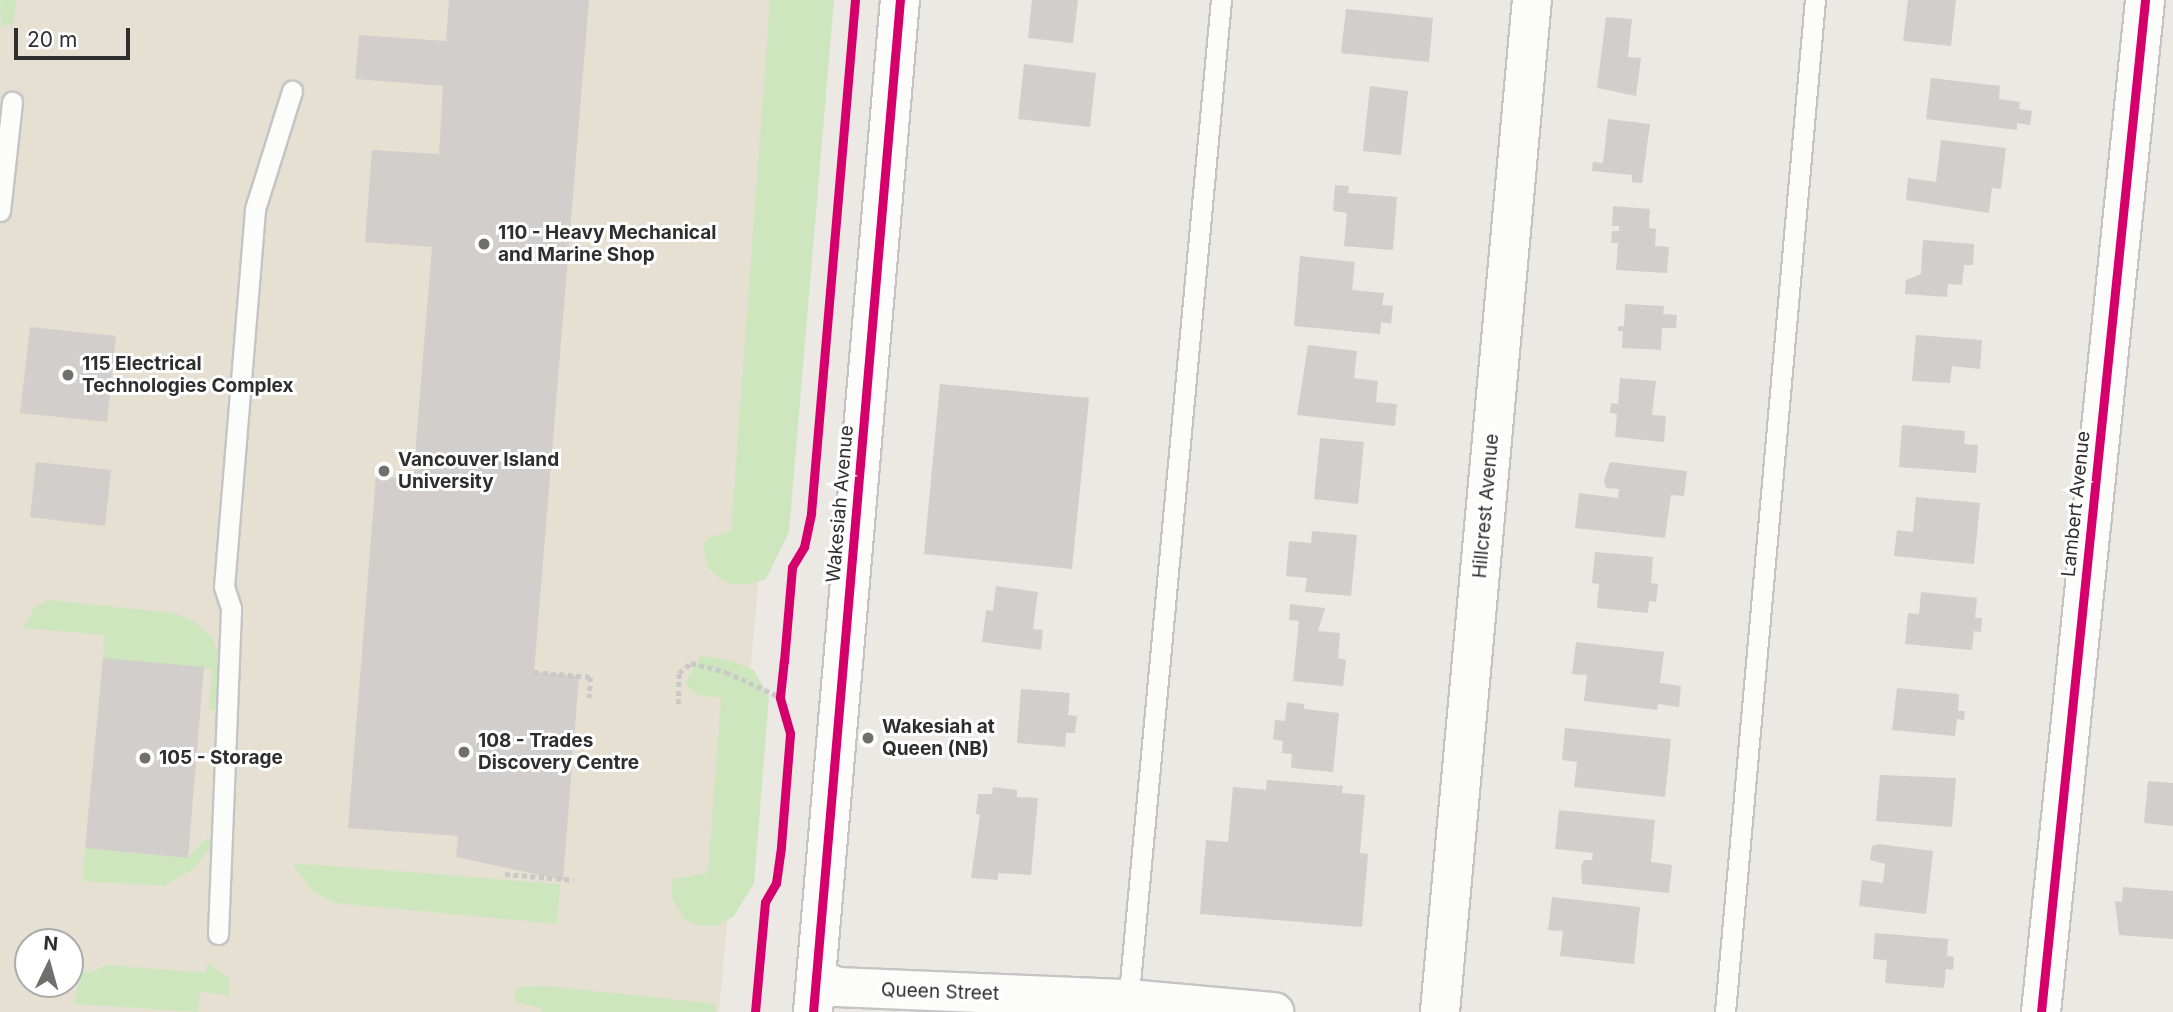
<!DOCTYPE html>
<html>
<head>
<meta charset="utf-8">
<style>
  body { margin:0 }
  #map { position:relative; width:2173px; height:1012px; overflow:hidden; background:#ece8e4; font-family:Inter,sans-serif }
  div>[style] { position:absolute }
  .education>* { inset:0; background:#e6e0d3 }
  .green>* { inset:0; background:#cee6be }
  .building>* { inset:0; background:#d1cecb }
  .path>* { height:4.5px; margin-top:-2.25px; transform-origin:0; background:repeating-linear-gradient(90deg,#c9c9c8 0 5px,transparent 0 8.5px) }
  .roads { filter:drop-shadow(2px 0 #c5c4c5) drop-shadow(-2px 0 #c5c4c5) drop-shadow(0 2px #c5c4c5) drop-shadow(0 -2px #c5c4c5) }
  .lane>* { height:19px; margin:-9.5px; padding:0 9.5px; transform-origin:9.5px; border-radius:9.5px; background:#fcfcfb }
  .street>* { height:38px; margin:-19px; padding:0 19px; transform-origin:19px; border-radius:19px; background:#fcfcfb }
  .secondary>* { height:38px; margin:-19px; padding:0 19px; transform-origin:19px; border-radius:19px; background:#fcfcfb }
  .cycleway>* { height:9px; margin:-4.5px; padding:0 4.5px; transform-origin:4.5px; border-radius:4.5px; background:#d6006c }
  .dots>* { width:19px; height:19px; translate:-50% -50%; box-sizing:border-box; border:4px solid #fff; border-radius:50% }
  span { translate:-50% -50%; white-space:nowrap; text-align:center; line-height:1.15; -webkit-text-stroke:6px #fff; paint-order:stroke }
  .poi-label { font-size:19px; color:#2e2e2e; font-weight:700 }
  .left { translate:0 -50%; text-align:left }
  .street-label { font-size:19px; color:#2e2e2e }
  .north { position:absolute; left:14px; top:928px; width:70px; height:70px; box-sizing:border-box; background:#fff; border:2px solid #ababab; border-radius:50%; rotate:5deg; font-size:19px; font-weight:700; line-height:28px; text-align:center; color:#2e2e2e }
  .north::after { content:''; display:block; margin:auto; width:24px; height:32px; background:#706f6e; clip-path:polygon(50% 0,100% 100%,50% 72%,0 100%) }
  .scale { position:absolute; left:14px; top:28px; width:116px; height:32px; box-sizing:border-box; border:4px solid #2e2e2e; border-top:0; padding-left:9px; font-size:21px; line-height:24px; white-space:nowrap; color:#2e2e2e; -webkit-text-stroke:5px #fff; paint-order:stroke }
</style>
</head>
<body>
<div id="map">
  <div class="education">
    <div style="clip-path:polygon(evenodd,0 0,812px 0,719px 1012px,0 1012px,0 0,28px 942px,70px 942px,70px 984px,28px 984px,28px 942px)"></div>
  </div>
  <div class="green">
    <div style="clip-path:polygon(0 0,16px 0,14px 22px,1px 28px)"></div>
    <div style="clip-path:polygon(770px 0,834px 0,789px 532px,766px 579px,746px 585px,726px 583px,708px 568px,703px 544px,709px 537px,731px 531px)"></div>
    <div style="clip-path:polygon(48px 600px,175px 613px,195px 622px,212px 638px,223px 663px,219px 711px,209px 710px,212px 669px,103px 658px,104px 635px,24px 628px,33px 609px)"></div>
    <div style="clip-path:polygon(701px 656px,729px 660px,754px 670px,769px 697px,754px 884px,733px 917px,716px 926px,697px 925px,684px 919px,671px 896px,673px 879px,708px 873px,721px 698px,697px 695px,685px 683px)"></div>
    <div style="clip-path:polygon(207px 838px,214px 844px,192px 870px,164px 886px,83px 881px,85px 848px,187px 858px)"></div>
    <div style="clip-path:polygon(292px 863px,560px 884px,557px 924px,335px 903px,313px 892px)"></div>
    <div style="clip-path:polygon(207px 963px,230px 979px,229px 995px,200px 992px,198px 1012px,74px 1004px,80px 969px,89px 973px,107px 965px,205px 973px)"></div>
    <div style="clip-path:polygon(547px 986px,716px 1004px,715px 1012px,541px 1012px,541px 1008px,516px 1002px,514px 992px,519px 987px)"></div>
  </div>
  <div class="building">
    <div style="clip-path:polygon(449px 0,589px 0,534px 672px,579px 676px,563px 880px,456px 857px,458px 836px,348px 828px,376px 476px,413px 479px,432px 247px,365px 242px,372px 150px,439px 154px,443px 86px,355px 79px,359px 35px,446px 41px)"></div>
    <div style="clip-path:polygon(1032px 0,1078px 0,1073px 43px,1028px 38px)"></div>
    <div style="clip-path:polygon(1908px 0,1956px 0,1951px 46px,1903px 41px)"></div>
    <div style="clip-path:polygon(1346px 9px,1433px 18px,1429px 62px,1341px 53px)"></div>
    <div style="clip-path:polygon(1606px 17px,1632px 19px,1628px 57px,1641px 58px,1636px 96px,1597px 88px)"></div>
    <div style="clip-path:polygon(1024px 64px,1096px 73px,1090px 127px,1018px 119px)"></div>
    <div style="clip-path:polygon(1931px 78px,2000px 86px,1999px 99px,2020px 102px,2019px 109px,2032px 111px,2030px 125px,2017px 123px,2017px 130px,1926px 119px)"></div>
    <div style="clip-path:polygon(1370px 86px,1408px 91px,1401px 155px,1363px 151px)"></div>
    <div style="clip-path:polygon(1608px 119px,1650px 124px,1642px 183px,1632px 182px,1632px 175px,1592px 171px,1593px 162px,1603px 163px)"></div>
    <div style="clip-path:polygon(1941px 140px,2006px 148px,2001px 189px,1992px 188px,1989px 213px,1906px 200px,1908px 178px,1936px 182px)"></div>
    <div style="clip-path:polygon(1335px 185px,1349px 186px,1348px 193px,1397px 197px,1393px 250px,1344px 246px,1347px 213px,1333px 211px)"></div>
    <div style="clip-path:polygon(1613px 206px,1650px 209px,1649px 228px,1656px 229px,1655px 246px,1669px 247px,1667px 273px,1616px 270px,1618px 243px,1611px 243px,1612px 231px,1619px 231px,1619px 226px,1612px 226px)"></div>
    <div style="clip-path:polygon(1923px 240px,1974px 244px,1973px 265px,1964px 265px,1962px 285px,1948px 284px,1947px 297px,1905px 294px,1906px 280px,1921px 274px)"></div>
    <div style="clip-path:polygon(1300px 256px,1355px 262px,1352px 290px,1384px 293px,1382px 305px,1393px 306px,1391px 324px,1381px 322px,1380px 334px,1294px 326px)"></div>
    <div style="clip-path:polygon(1625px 304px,1664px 306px,1663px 314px,1677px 315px,1676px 328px,1662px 328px,1661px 350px,1622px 348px,1623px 331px,1618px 331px,1618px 326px,1624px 326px)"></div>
    <div style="clip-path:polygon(30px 327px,116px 336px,107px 422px,20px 413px)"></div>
    <div style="clip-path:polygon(1916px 335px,1982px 340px,1980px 369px,1952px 366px,1950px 383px,1912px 381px)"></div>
    <div style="clip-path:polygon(1308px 345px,1357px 351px,1354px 378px,1378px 381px,1376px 402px,1397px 404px,1395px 426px,1297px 415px)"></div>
    <div style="clip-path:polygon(1620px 378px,1656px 381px,1652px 415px,1666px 416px,1664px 442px,1615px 437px,1617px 414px,1610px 413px,1611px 403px,1618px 404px)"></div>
    <div style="clip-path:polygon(940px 384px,1089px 398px,1072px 569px,924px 554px)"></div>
    <div style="clip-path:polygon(1902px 425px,1965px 431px,1964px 444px,1978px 445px,1976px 473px,1899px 467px)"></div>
    <div style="clip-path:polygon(1320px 438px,1364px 442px,1358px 504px,1314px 499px)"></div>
    <div style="clip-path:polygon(36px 462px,111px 470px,105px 526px,30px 517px)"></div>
    <div style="clip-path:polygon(1610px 462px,1687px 471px,1684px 496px,1671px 495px,1665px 538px,1575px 528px,1579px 493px,1618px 498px,1619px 489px,1606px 488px,1604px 480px)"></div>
    <div style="clip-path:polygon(1916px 497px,1980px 503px,1974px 564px,1894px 556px,1897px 530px,1913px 532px)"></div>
    <div style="clip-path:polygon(1312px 531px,1357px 535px,1351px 596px,1305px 592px,1307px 578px,1286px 576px,1289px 541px,1311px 543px)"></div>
    <div style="clip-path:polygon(1595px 552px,1653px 557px,1651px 583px,1658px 584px,1656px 602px,1649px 601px,1648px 613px,1597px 608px,1599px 584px,1592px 583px)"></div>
    <div style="clip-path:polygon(996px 586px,1038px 592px,1033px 629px,1043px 630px,1041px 650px,982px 642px,986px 610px,993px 611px)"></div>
    <div style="clip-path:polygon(1921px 592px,1977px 598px,1975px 618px,1982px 618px,1981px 632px,1974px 631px,1972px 650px,1905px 644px,1908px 613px,1919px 614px)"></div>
    <div style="clip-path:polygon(1290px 604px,1325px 608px,1318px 631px,1340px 633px,1338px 658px,1346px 660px,1343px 686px,1293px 681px,1299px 621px,1289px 620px)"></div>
    <div style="clip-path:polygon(1576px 642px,1664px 652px,1660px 683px,1681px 686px,1679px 707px,1658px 704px,1657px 710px,1584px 701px,1587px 675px,1572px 674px)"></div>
    <div style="clip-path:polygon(103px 658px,204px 667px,188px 858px,85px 848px)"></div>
    <div style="clip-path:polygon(1897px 688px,1959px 694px,1958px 711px,1965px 711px,1964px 720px,1957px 719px,1955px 736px,1892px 730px)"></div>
    <div style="clip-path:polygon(1021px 689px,1070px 693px,1068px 715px,1077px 716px,1075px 733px,1066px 733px,1065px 747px,1017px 743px)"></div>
    <div style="clip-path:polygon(1287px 702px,1304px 704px,1304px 709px,1339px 713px,1333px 772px,1291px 768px,1292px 754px,1282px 753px,1283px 741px,1273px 739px,1275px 720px,1285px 721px)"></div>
    <div style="clip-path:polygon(1565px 728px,1671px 739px,1665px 797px,1574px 787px,1577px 762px,1562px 760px)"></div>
    <div style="clip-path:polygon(1880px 775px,1956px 778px,1952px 827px,1876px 821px)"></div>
    <div style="clip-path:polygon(1267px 780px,1343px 786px,1342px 793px,1365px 795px,1360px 853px,1368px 854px,1362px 927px,1200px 914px,1206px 840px,1228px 842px,1233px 787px,1266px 790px)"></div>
    <div style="clip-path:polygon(2148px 781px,2173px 783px,2173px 826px,2144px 823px)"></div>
    <div style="clip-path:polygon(993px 787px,1017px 790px,1017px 797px,1038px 798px,1031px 875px,998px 873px,998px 880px,971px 878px,980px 815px,976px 814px,978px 794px,992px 794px)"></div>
    <div style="clip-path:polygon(1559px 810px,1655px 820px,1651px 862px,1672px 865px,1669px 893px,1582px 884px,1581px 867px,1584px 860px,1592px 860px,1593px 853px,1555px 849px)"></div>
    <div style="clip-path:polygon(1879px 844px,1933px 851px,1926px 914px,1859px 906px,1862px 880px,1883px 883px,1885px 864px,1870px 860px,1872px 846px)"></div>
    <div style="clip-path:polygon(2123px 887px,2173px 891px,2173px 939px,2119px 935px,2115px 901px,2122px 902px)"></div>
    <div style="clip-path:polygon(1552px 897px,1640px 907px,1634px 964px,1560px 956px,1563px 931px,1548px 930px)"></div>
    <div style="clip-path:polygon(1875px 933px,1948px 939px,1947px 956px,1954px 957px,1953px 970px,1946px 969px,1944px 988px,1885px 983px,1887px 960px,1873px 959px)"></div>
  </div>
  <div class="path">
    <div style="left:534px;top:672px;width:57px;rotate:5deg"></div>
    <div style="left:591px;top:677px;width:21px;rotate:95deg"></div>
    <div style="left:678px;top:704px;width:31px;rotate:-88deg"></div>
    <div style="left:679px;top:673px;width:16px;rotate:-40deg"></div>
    <div style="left:691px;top:663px;width:36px;rotate:14deg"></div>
    <div style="left:726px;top:672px;width:60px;rotate:24.8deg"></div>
    <div style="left:505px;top:874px;width:69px;rotate:5deg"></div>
  </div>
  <div class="roads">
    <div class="lane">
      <div style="left:0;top:211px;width:110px;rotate:-83.7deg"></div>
      <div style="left:218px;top:934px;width:326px;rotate:-87.7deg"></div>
      <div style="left:231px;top:608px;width:22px;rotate:-108deg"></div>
      <div style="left:224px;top:587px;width:379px;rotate:-85.3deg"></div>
      <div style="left:255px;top:209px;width:124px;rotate:-72.6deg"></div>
      <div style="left:1128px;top:1004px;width:1008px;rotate:-84.71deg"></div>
      <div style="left:1725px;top:1012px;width:1016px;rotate:-84.92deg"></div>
    </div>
    <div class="street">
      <div style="left:816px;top:978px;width:23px;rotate:23deg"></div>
      <div style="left:837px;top:987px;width:291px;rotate:2.4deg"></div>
      <div style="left:1128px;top:999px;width:147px;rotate:5.1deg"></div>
      <div style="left:1440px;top:1012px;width:1016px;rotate:-84.81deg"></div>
      <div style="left:2041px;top:1012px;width:1017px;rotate:-84.13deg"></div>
    </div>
    <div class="secondary">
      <div style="left:813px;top:1012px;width:1016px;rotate:-85.09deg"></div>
    </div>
  </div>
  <div class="cycleway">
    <div style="left:755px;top:1012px;width:110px;rotate:-84.8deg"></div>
    <div style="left:765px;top:902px;width:22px;rotate:-60deg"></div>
    <div style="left:776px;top:883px;width:37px;rotate:-82deg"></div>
    <div style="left:781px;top:846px;width:113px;rotate:-85.4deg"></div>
    <div style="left:790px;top:733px;width:37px;rotate:-106deg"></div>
    <div style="left:780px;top:697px;width:36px;rotate:-84deg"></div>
    <div style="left:784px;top:661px;width:94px;rotate:-85.1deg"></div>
    <div style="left:792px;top:567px;width:23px;rotate:-59deg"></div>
    <div style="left:804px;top:547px;width:35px;rotate:-78deg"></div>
    <div style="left:811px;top:513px;width:515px;rotate:-85.1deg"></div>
    <div style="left:813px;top:1012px;width:1016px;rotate:-85.09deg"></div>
    <div style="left:2041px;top:1012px;width:1017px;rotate:-84.13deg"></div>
  </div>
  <div class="dots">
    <div style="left:484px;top:244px;background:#706f6e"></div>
    <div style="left:68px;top:375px;background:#706f6e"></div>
    <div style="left:384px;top:471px;background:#706f6e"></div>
    <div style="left:868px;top:738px;background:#706f6e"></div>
    <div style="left:464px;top:752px;background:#706f6e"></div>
    <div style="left:145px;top:758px;background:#706f6e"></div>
  </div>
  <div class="poi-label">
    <span class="left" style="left:498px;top:244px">110 - Heavy Mechanical<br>and Marine Shop</span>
    <span class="left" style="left:82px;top:375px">115 Electrical<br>Technologies Complex</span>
    <span class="left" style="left:398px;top:471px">Vancouver Island<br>University</span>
    <span class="left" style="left:882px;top:738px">Wakesiah at<br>Queen (NB)</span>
    <span class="left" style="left:478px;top:752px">108 - Trades<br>Discovery Centre</span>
    <span class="left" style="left:159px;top:758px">105 - Storage</span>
  </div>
  <div class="street-label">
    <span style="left:840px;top:504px;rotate:-85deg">Wakesiah Avenue</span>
    <span style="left:2076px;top:504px;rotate:-84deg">Lambert Avenue</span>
    <span style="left:1486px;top:506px;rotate:-85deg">Hillcrest Avenue</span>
    <span style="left:940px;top:992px;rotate:2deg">Queen Street</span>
  </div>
  <div class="north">N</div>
  <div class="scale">20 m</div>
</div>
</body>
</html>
